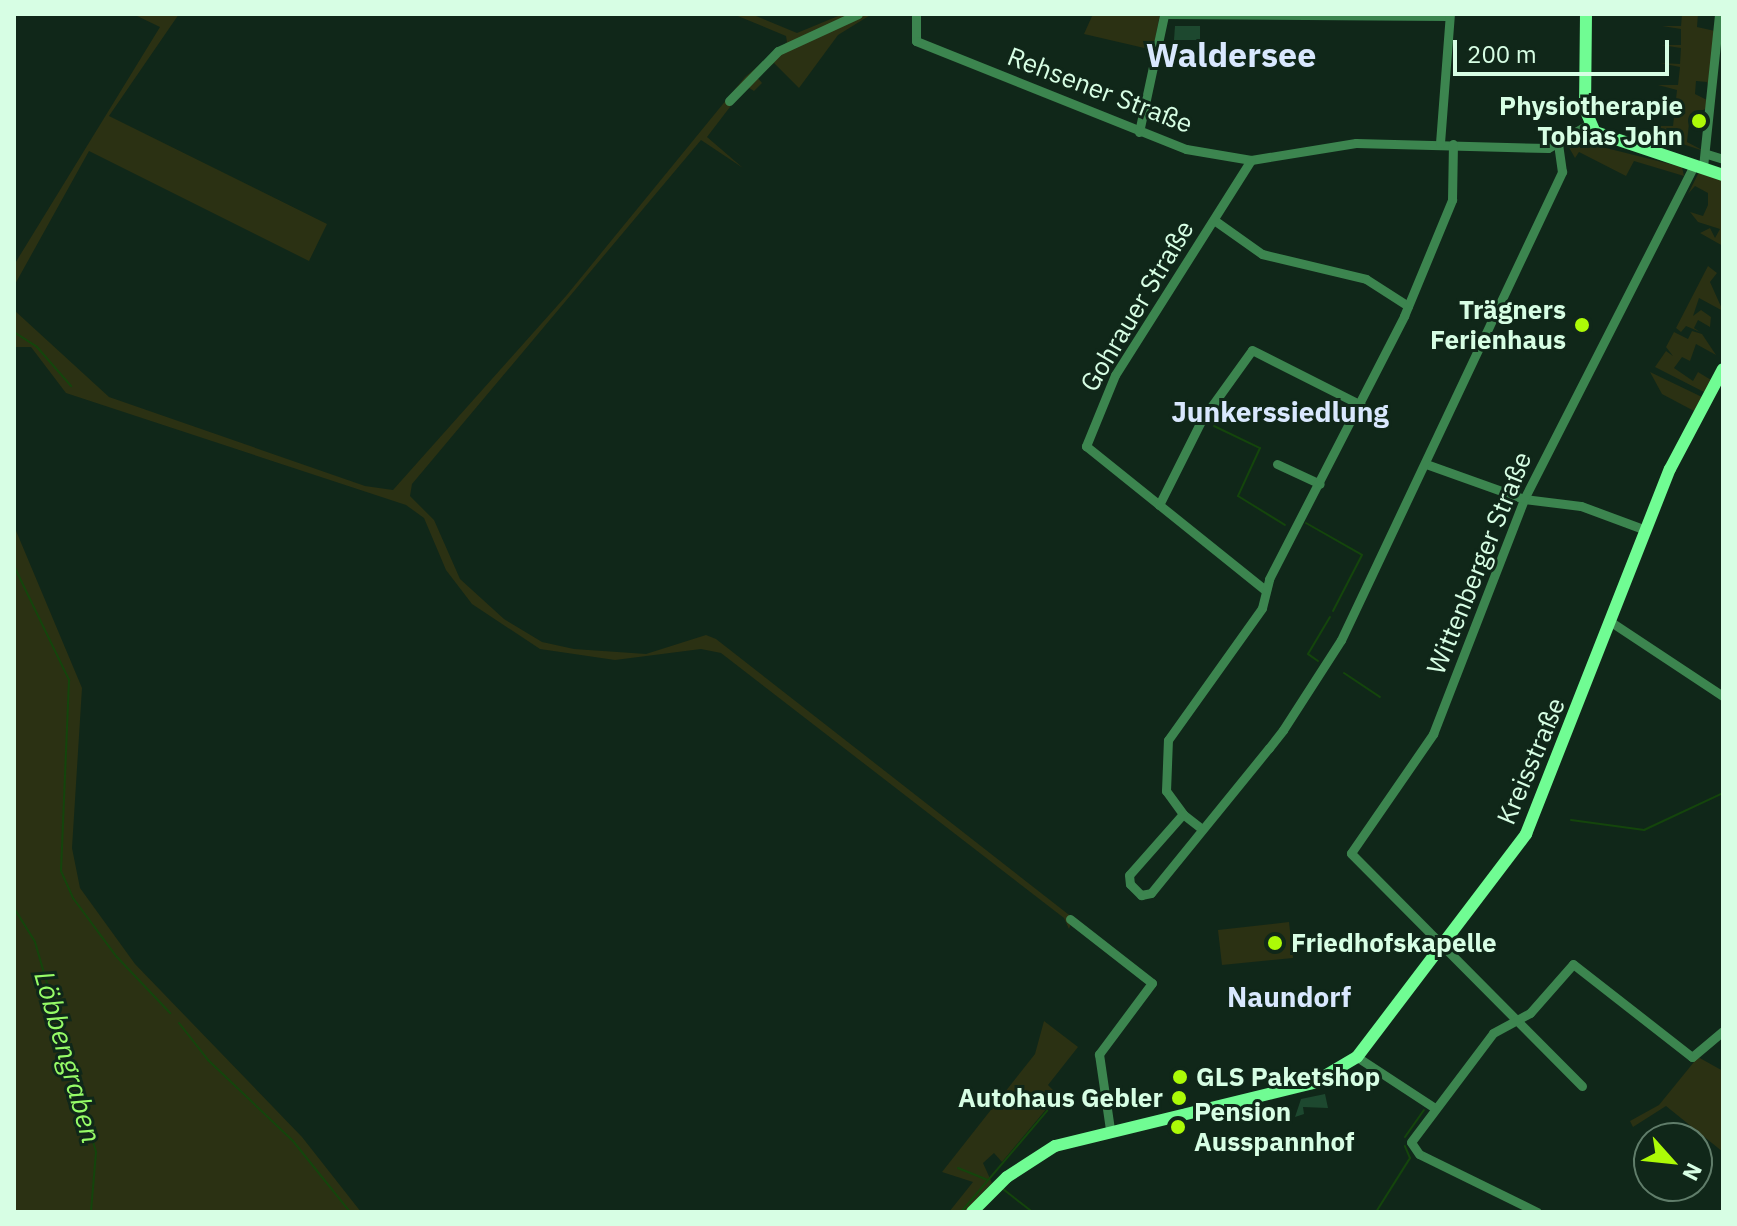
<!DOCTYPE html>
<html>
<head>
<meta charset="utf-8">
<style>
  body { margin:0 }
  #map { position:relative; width:1737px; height:1226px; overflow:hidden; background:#102719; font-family:"IBM Plex Sans",sans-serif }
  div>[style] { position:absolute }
  .green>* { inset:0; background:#2b3113 }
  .stream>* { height:2px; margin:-1px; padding:0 1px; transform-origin:1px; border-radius:1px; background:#14450c }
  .building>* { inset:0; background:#1d482f }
  .street>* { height:9px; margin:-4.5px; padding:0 4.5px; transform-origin:4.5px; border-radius:4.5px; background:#3c854f }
  .secondary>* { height:12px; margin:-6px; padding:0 6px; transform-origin:6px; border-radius:6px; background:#70fc93 }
  .dots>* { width:22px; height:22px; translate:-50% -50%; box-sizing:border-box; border:4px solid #102719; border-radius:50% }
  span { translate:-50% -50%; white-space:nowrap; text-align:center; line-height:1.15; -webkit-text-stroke:6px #102719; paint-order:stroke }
  .street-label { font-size:26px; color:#d7fee4 }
  .poi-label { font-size:26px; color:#d7fee4; font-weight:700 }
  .right { translate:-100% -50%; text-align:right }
  .left { translate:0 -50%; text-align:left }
  .neighbourhood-label { font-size:28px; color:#d9e8fe; font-weight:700 }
  .water-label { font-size:28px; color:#96fc67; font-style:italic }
  .district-label { font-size:34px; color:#d9e8fe; font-weight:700 }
  .frame { position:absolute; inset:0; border:16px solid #d7fee4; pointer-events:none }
  .north { position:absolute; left:1633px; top:1122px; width:80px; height:80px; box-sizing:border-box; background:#102719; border:2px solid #607d6a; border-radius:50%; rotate:117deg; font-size:22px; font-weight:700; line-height:32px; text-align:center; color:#d7fee4 }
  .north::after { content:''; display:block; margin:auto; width:28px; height:36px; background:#acfa07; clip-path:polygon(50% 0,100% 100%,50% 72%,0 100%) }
  .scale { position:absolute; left:1453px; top:40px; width:216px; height:36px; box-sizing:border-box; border:4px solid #d7fee4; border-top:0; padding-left:10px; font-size:24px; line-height:28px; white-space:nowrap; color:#d7fee4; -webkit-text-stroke:6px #102719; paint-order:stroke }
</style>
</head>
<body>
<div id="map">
  <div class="green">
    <div style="clip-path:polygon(133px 14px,179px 14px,109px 116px,327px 224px,309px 261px,89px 151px,14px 286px,14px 265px,160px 27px)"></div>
    <div style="clip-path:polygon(733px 14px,751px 14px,797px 33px,843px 14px,872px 14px,838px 35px,799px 88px,774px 63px,757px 77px,762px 83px,754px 91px,746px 86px,707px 137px,743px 168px,701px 140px,412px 484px,410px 496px,434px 520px,460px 579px,504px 619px,542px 642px,574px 649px,646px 654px,706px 635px,716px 639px,1073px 918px,1069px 929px,1064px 918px,721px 653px,701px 649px,615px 660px,540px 649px,472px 604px,446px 570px,424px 518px,406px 505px,66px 393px,31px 347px,14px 347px,14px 310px,109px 397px,365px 486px,393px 490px,566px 296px,745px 77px,787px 42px,786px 36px)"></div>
    <div style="clip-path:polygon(1093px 14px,1160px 14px,1153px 50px,1084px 34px)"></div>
    <div style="clip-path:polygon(1682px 14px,1698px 14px,1697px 27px,1715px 31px,1710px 92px,1707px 82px,1696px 81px,1695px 94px,1709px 101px,1709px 108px,1690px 114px,1687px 142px,1704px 151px,1658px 136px,1661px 126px,1673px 126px,1677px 90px,1658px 85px,1678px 85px,1680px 67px,1660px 63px,1680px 64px,1681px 48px,1661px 45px,1681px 45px,1681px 29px,1662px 26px,1681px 26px)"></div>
    <div style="clip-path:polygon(1582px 135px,1606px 148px,1682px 167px,1684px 176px,1634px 161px,1626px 176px,1579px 152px,1575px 158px,1567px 144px)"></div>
    <div style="clip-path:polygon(1699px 172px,1723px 179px,1723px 246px,1700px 233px,1710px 228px,1715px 238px,1720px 229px,1698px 222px,1690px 212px,1703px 216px,1708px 205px,1708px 193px,1695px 186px,1688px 194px)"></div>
    <div style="clip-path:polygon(1708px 266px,1717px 273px,1710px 282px,1723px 311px,1699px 298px,1693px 316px,1701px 310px,1711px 317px,1710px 327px,1698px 320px,1694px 328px,1700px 332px,1686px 326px,1681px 332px,1676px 328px)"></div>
    <div style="clip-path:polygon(1692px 331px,1702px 334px,1716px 355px,1696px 344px,1690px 361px,1682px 357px,1674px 368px,1693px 381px,1698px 372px,1711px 380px,1704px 392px,1655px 367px,1666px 351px,1673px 356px,1666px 347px,1674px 332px,1688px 339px)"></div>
    <div style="clip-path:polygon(1650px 372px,1702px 397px,1694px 411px,1662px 394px)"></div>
    <div style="clip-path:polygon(14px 526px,82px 688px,72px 848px,80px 888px,135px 964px,302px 1137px,361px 1212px,14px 1212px)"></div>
    <div style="clip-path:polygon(1289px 922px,1293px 958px,1222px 965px,1218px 930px)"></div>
    <div style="clip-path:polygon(1044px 1021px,1078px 1047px,1048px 1085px,1058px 1095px,1002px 1162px,994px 1153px,983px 1163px,992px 1183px,978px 1197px,984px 1212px,949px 1212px,973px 1182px,942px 1172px,1035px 1054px)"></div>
    <div style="clip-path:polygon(1698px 1057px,1723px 1071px,1723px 1152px,1666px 1106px,1633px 1127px,1630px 1121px,1659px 1105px)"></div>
  </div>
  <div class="stream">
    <div style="left:14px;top:332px;width:27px;rotate:33deg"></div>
    <div style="left:37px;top:347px;width:52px;rotate:48.9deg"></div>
    <div style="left:1214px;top:426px;width:51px;rotate:25.6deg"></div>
    <div style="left:1260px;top:448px;width:53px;rotate:114.6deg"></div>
    <div style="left:1238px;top:496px;width:55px;rotate:31.7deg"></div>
    <div style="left:1306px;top:523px;width:64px;rotate:29.7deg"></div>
    <div style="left:1362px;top:555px;width:63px;rotate:117.4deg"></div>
    <div style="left:14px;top:566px;width:127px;rotate:64.2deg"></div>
    <div style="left:69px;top:680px;width:191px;rotate:92.4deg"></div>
    <div style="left:61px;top:871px;width:30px;rotate:66deg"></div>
    <div style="left:73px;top:898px;width:72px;rotate:53.4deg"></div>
    <div style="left:116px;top:956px;width:79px;rotate:46.5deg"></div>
    <div style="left:1318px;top:661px;width:12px;rotate:-145deg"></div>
    <div style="left:1308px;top:654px;width:43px;rotate:-59.3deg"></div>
    <div style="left:1344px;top:673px;width:43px;rotate:33.7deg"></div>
    <div style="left:1571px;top:820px;width:74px;rotate:7.8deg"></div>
    <div style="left:1644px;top:830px;width:87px;rotate:-25.1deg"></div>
    <div style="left:14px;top:908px;width:40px;rotate:58deg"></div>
    <div style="left:35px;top:942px;width:219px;rotate:73.8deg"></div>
    <div style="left:96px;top:1152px;width:60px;rotate:94.8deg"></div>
    <div style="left:179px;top:1023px;width:47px;rotate:51.9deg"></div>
    <div style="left:208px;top:1060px;width:117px;rotate:43.6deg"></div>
    <div style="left:293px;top:1141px;width:91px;rotate:51.2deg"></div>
    <div style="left:1405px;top:1137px;width:33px;rotate:-55deg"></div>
    <div style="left:958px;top:1168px;width:32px;rotate:22deg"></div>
    <div style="left:1003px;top:1189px;width:37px;rotate:38deg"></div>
    <div style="left:961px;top:1212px;width:133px;rotate:-49.6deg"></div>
    <div style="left:1376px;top:1212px;width:64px;rotate:-57.8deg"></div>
    <div style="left:1410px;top:1158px;width:13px;rotate:-113deg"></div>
  </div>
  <div class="building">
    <div style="clip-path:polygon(1175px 26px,1200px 26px,1200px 40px,1174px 40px)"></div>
    <div style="clip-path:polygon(1325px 1094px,1328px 1108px,1303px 1107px,1304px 1114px,1295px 1117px,1301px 1099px)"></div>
  </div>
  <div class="street">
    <div style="left:916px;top:14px;width:27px;rotate:90deg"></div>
    <div style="left:916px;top:41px;width:291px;rotate:21.8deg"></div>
    <div style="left:1186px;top:149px;width:66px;rotate:9.6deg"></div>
    <div style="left:1251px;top:160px;width:106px;rotate:-9.2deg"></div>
    <div style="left:1356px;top:143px;width:192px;rotate:1.5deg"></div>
    <div style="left:1548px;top:148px;width:48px;rotate:-30.3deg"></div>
    <div style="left:1165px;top:14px;width:284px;rotate:0.4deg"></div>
    <div style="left:729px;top:101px;width:70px;rotate:-45.6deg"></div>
    <div style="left:778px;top:51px;width:88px;rotate:-24.8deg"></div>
    <div style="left:1139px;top:132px;width:120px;rotate:-77.9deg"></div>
    <div style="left:1440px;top:143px;width:129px;rotate:-85.6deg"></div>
    <div style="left:1707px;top:154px;width:17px;rotate:17deg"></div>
    <div style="left:1251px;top:160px;width:254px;rotate:122.3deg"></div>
    <div style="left:1115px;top:375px;width:77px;rotate:112.2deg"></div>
    <div style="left:1086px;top:446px;width:230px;rotate:38.8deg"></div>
    <div style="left:1703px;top:167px;width:154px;rotate:-84deg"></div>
    <div style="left:1214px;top:220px;width:59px;rotate:35.3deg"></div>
    <div style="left:1262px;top:254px;width:107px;rotate:13.5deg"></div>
    <div style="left:1366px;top:279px;width:50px;rotate:32.7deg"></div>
    <div style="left:1277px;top:464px;width:47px;rotate:24.9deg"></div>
    <div style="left:1426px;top:464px;width:104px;rotate:19.7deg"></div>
    <div style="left:1524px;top:499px;width:57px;rotate:7deg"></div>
    <div style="left:1581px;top:506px;width:69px;rotate:20.3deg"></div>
    <div style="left:1159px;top:505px;width:94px;rotate:-63.4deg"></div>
    <div style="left:1201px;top:421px;width:87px;rotate:-54.3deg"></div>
    <div style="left:1252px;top:350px;width:122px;rotate:26.8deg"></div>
    <div style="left:1611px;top:622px;width:134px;rotate:33.5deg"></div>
    <div style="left:1183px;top:814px;width:29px;rotate:-126deg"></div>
    <div style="left:1166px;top:791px;width:51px;rotate:-87.8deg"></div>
    <div style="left:1168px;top:740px;width:162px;rotate:-54.5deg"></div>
    <div style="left:1262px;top:608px;width:30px;rotate:-76deg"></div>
    <div style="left:1269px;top:579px;width:296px;rotate:-62.8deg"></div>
    <div style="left:1404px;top:316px;width:126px;rotate:-67.5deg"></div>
    <div style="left:1452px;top:200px;width:56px;rotate:-89deg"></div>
    <div style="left:1202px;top:829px;width:24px;rotate:-142deg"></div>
    <div style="left:1183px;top:814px;width:81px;rotate:131.5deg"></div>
    <div style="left:1129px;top:875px;width:9px;rotate:84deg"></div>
    <div style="left:1130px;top:884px;width:16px;rotate:45deg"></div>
    <div style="left:1141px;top:895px;width:10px;rotate:-11deg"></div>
    <div style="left:1151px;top:893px;width:187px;rotate:-50.9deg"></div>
    <div style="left:1269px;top:748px;width:23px;rotate:-52deg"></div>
    <div style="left:1283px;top:730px;width:107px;rotate:-57.2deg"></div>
    <div style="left:1341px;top:640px;width:518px;rotate:-64.72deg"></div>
    <div style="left:1562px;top:172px;width:28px;rotate:-98deg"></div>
    <div style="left:1070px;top:919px;width:104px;rotate:38deg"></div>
    <div style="left:1152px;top:983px;width:89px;rotate:126.7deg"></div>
    <div style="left:1099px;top:1054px;width:76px;rotate:81.7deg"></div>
    <div style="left:1357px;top:1057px;width:93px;rotate:33.2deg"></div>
    <div style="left:1582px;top:1086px;width:328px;rotate:-134.8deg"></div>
    <div style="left:1351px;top:853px;width:145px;rotate:-55.4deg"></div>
    <div style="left:1433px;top:734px;width:252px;rotate:-68.8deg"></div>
    <div style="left:1524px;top:499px;width:375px;rotate:-63deg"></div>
    <div style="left:1537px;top:1212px;width:131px;rotate:-153.8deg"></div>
    <div style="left:1419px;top:1154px;width:14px;rotate:-124deg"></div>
    <div style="left:1411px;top:1142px;width:136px;rotate:-53deg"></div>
    <div style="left:1493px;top:1033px;width:42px;rotate:-28.4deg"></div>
    <div style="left:1530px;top:1013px;width:65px;rotate:-48.7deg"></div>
    <div style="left:1573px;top:964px;width:151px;rotate:38deg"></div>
    <div style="left:1692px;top:1057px;width:40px;rotate:-40deg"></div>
  </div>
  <div class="secondary">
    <div style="left:1586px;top:14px;width:95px;rotate:90.6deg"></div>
    <div style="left:1585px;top:109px;width:25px;rotate:67deg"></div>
    <div style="left:1595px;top:132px;width:135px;rotate:18.6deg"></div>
    <div style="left:972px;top:1212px;width:49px;rotate:-45deg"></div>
    <div style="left:1007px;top:1177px;width:57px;rotate:-32.9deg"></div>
    <div style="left:1055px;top:1146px;width:266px;rotate:-13.7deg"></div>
    <div style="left:1313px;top:1083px;width:51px;rotate:-30.6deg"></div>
    <div style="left:1357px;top:1057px;width:280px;rotate:-52.8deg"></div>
    <div style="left:1526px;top:834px;width:392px;rotate:-68.5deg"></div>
    <div style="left:1670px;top:469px;width:113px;rotate:-62.1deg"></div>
  </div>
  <div class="dots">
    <div style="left:1699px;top:121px;background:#acfa07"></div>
    <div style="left:1582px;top:325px;background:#acfa07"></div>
    <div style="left:1275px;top:943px;background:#acfa07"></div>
    <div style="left:1180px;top:1077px;background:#acfa07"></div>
    <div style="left:1179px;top:1098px;background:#acfa07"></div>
    <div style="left:1178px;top:1127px;background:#acfa07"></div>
  </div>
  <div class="street-label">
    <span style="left:1100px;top:90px;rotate:21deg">Rehsener Straße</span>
    <span style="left:1137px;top:306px;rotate:-59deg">Gohrauer Straße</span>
    <span style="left:1479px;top:563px;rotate:-68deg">Wittenberger Straße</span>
    <span style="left:1531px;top:761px;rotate:-67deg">Kreisstraße</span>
  </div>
  <div class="poi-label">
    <span class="right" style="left:1683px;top:121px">Physiotherapie<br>Tobias John</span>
    <span class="right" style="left:1566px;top:325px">Trägners<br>Ferienhaus</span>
    <span class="left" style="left:1291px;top:943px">Friedhofskapelle</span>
    <span class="left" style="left:1196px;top:1077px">GLS Paketshop</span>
    <span class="right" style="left:1163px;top:1098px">Autohaus Gebler</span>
    <span class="left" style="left:1194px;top:1127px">Pension<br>Ausspannhof</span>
  </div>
  <div class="neighbourhood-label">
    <span style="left:1280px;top:412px">Junkerssiedlung</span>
    <span style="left:1289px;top:997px">Naundorf</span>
  </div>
  <div class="water-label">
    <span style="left:68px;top:1057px;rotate:74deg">Löbbengraben</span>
  </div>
  <div class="district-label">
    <span style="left:1231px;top:55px">Waldersee</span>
  </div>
  <div class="frame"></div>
  <div class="north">N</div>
  <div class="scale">200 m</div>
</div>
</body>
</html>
